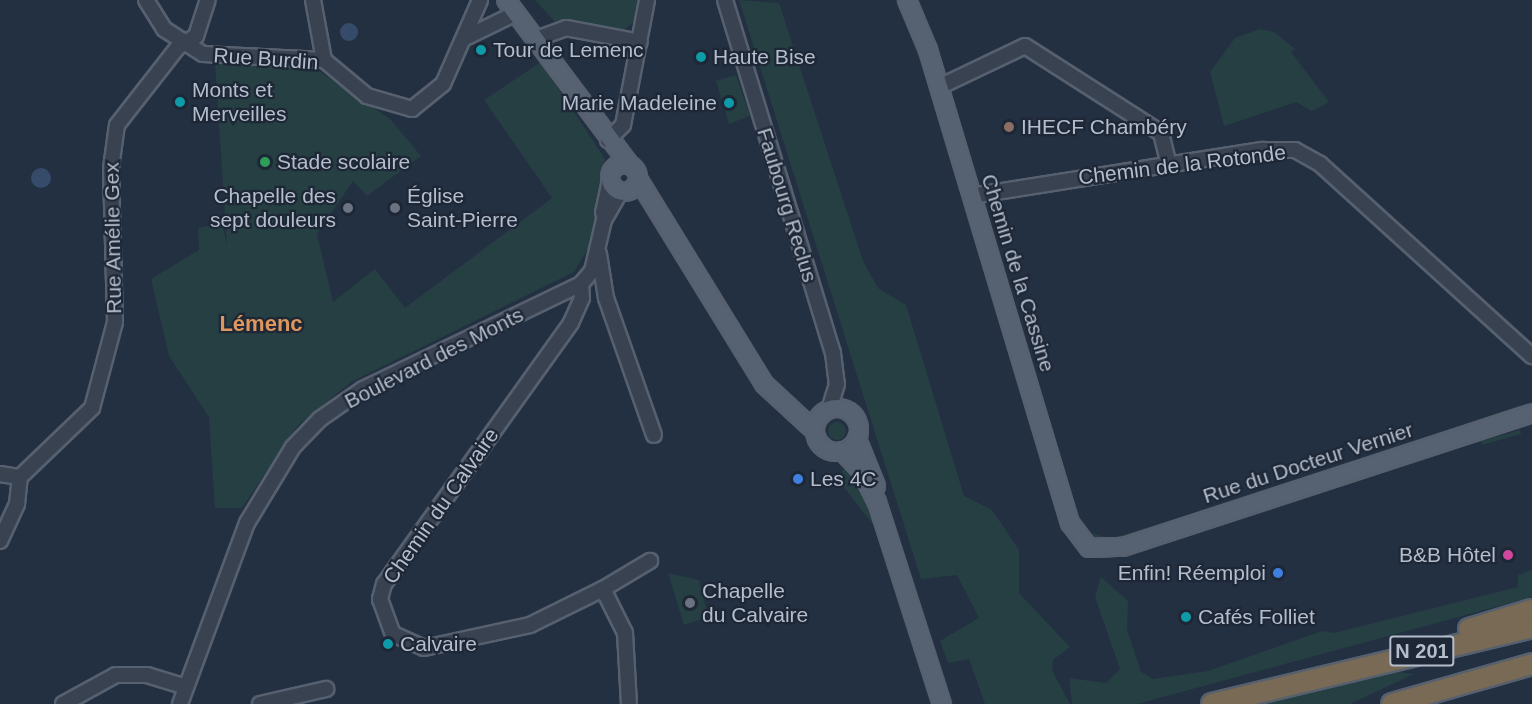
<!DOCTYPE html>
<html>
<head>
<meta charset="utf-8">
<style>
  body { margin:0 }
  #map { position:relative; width:1532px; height:704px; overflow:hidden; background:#233042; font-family:Arial,sans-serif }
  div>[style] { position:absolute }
  .green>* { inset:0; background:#253f43 }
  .round { border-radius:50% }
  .water>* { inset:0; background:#364b6a }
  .roads { filter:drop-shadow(2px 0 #56606f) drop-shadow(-2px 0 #56606f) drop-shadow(0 2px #56606f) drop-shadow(0 -2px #56606f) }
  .minor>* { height:14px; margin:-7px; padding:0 7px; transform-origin:7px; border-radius:7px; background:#384251 }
  .major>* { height:16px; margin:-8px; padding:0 8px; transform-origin:8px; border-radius:8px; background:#566171 }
  .major>.ring { margin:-8px; padding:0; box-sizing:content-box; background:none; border:16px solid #566171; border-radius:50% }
  .highway>* { height:20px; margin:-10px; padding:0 10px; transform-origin:10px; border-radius:10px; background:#786a54 }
  .dots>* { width:16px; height:16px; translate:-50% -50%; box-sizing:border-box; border:3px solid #1d2736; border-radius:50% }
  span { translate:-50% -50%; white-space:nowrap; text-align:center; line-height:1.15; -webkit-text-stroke:4.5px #1d2736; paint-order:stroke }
  .shield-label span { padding:2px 4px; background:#1d2736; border:2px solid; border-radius:4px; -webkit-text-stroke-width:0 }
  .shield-label { font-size:20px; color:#b4bdcc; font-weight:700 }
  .poi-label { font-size:21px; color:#b4bdcc }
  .left { translate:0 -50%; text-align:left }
  .right { translate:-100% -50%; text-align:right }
  .street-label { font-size:21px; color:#b4bdcc }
  .neighbourhood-label { font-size:22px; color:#dd965e; font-weight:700 }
</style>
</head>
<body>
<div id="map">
  <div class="green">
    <div style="clip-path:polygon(535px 0,644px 0,637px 19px,620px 33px,555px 22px)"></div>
    <div style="clip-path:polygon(739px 0,779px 3px,863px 261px,878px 288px,906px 305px,964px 496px,992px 510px,1019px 550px,1019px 593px,1070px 647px,1053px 660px,1052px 670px,1070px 704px,985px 704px,969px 659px,948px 663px,940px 641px,979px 618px,957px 575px,921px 579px)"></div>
    <div style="clip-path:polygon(1260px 29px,1274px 32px,1295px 49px,1291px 52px,1329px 102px,1312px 111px,1296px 102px,1224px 126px,1210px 72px,1235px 38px)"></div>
    <div style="clip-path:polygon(541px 62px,605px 159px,591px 244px,574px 272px,351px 382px,298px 425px,242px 508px,215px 508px,209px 417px,169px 356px,151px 279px,199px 250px,198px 228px,222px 223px,227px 245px,215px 63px,288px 63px,319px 71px,390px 119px,421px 156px,367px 196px,353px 181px,317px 234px,333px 302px,375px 269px,405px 308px,552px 198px,484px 100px)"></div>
    <div style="clip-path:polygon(736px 75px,750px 116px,729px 124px,716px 81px)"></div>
    <div style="clip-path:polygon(1524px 404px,1470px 426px,1468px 423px)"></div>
    <div class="round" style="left:828px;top:422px;width:18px;height:18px"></div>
    <div style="clip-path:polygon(1520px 430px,1521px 434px,1482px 445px,1481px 441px)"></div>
    <div style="clip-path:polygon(850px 468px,862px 489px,874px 526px,842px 485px,842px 470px)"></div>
    <div style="clip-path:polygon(1222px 504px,1118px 541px,1092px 538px,1076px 516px,1089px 532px,1110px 539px)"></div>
    <div style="clip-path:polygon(1532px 570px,1532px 597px,1137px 704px,1072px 704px,1069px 678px,1106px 683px,1120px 669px,1095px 597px,1101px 577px,1128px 601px,1127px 630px,1141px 672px,1153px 679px,1208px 671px,1322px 631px,1334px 633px,1518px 587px,1518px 575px)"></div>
    <div style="clip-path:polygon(668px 573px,699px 580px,708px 617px,684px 625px)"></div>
    <div style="clip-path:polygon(1391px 671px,1414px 674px,1350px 704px,1255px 704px)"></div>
  </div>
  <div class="water">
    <div class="round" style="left:340px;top:23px;width:18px;height:18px"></div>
    <div class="round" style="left:31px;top:168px;width:20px;height:20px"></div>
  </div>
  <div class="roads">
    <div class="minor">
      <div style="left:146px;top:0;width:34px;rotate:58deg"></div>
      <div style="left:164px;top:29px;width:46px;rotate:32.7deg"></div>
      <div style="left:203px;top:54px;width:121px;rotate:2.8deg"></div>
      <div style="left:324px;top:60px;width:56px;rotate:39.9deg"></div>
      <div style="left:367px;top:96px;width:47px;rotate:16.1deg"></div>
      <div style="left:412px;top:109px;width:40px;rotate:-39deg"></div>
      <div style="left:443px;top:84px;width:92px;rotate:-66.2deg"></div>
      <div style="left:313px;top:0;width:61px;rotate:79.6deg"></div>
      <div style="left:725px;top:0;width:369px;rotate:73deg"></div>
      <div style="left:833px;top:353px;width:31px;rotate:83deg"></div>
      <div style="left:837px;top:384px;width:27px;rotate:107deg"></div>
      <div style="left:465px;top:38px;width:57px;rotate:-26.1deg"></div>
      <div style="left:536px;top:39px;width:32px;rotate:-20deg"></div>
      <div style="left:566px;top:28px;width:75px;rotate:10.7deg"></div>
      <div style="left:939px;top:87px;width:95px;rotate:-25.5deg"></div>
      <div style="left:1025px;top:46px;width:161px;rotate:32.6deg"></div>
      <div style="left:1161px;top:133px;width:34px;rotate:76deg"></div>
      <div style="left:608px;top:140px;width:21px;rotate:-45deg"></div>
      <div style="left:623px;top:125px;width:127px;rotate:-79.1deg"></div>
      <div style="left:971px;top:196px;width:296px;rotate:-9deg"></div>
      <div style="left:1263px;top:150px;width:32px"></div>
      <div style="left:1295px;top:150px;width:29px;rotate:29deg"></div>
      <div style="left:1320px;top:164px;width:286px;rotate:42.2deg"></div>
      <div style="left:603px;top:213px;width:34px;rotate:-78deg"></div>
      <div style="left:599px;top:254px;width:45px;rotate:81deg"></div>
      <div style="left:606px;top:298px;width:145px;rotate:70.7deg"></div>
      <div style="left:581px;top:284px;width:14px;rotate:86deg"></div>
      <div style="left:582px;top:298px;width:27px;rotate:114deg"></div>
      <div style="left:571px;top:323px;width:321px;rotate:125.6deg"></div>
      <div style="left:384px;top:584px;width:16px;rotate:105deg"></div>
      <div style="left:380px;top:599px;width:37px;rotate:70deg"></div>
      <div style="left:393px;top:634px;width:34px;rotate:24deg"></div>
      <div style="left:424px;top:648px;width:108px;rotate:-12.2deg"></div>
      <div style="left:530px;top:625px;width:81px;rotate:-26.3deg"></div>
      <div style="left:603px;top:589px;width:49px;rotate:63.4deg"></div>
      <div style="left:625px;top:633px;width:71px;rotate:86.8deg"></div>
      <div style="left:0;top:474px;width:20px;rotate:9deg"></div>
      <div style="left:20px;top:477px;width:100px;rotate:-43.8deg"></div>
      <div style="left:92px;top:408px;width:89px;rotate:-75deg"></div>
      <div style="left:115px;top:322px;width:154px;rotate:-91.5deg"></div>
      <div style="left:111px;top:168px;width:43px;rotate:-82.1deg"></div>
      <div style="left:117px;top:125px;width:99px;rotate:-52deg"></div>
      <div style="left:178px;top:47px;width:21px;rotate:-31deg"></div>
      <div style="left:196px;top:36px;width:38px;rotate:-72deg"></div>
      <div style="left:0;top:541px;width:41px;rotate:-65.3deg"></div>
      <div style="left:17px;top:504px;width:27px;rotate:-84deg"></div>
      <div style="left:603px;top:589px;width:55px;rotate:-30.8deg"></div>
      <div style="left:63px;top:704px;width:60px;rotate:-28.7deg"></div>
      <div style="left:116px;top:675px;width:31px"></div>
      <div style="left:147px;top:675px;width:41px;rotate:17.1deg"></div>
      <div style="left:180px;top:704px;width:193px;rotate:-69.7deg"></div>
      <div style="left:247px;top:523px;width:89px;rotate:-58.8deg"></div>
      <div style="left:293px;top:447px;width:39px;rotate:-46deg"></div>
      <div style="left:320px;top:419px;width:52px;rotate:-34.9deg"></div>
      <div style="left:363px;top:389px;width:242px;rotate:-25.7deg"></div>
      <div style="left:581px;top:284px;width:17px;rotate:-50deg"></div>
      <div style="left:592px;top:271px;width:52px;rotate:-76.8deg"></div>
      <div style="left:604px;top:220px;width:32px;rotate:-60deg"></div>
      <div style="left:260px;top:704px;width:68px;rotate:-12.8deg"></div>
    </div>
    <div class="major">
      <div style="left:506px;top:0;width:206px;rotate:53.1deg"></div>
      <div style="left:907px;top:0;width:54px;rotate:67.2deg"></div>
      <div style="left:928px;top:50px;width:494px;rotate:73.3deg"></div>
      <div style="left:1070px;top:523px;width:31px;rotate:53deg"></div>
      <div style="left:1089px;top:548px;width:34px;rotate:-2deg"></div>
      <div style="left:1123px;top:547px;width:430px;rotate:-18.1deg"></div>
      <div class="ring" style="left:610px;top:164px;width:12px;height:12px"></div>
      <div style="left:638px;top:179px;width:241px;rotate:58.4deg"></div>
      <div style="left:764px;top:384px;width:69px;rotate:42.7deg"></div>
      <div class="ring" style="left:815px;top:408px;width:28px;height:28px"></div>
      <div style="left:857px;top:439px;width:51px;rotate:68deg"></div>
      <div style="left:842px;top:451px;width:28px;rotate:46deg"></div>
      <div style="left:861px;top:471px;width:35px;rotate:63deg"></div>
      <div style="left:877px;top:502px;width:212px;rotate:72.2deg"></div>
    </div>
    <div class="highway">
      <div style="left:1469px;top:629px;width:66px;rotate:-16.8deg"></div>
      <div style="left:1212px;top:704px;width:329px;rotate:-13.5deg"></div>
      <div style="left:1392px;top:704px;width:146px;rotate:-15.9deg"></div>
    </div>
  </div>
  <div class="dots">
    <div style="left:481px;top:50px;background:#0f9aa8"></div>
    <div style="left:701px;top:57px;background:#0f9aa8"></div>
    <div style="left:180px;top:102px;background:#0f9aa8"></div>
    <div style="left:729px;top:103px;background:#0f9aa8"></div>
    <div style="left:1009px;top:127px;background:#8d6e63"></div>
    <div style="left:265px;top:162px;background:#2e9e5b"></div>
    <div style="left:348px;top:208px;background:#6b7280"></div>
    <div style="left:395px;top:208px;background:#6b7280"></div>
    <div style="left:798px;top:479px;background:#3f7fe0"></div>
    <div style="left:1508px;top:555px;background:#d1479c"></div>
    <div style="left:1278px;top:573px;background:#3f7fe0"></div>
    <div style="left:690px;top:603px;background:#6b7280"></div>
    <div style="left:1186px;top:617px;background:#0f9aa8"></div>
    <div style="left:388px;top:644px;background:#0f9aa8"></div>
  </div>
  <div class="shield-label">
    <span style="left:1422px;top:651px">N 201</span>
  </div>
  <div class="poi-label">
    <span class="left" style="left:493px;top:50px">Tour de Lemenc</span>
    <span class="left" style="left:713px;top:57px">Haute Bise</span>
    <span class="left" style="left:192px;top:102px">Monts et<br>Merveilles</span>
    <span class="right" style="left:717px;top:103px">Marie Madeleine</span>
    <span class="left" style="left:1021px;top:127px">IHECF Chambéry</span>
    <span class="left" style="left:277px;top:162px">Stade scolaire</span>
    <span class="right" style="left:336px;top:208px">Chapelle des<br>sept douleurs</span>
    <span class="left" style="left:407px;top:208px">Église<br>Saint-Pierre</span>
    <span class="left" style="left:810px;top:479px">Les 4C</span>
    <span class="right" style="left:1496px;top:555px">B&amp;B Hôtel</span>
    <span class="right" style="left:1266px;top:573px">Enfin! Réemploi</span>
    <span class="left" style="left:702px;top:603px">Chapelle<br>du Calvaire</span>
    <span class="left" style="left:1198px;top:617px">Cafés Folliet</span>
    <span class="left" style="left:400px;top:644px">Calvaire</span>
  </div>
  <div class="street-label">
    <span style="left:266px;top:59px;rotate:4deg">Rue Burdin</span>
    <span style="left:1182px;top:165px;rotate:-7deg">Chemin de la Rotonde</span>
    <span style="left:787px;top:205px;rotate:73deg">Faubourg Reclus</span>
    <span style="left:113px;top:238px;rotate:-91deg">Rue Amélie Gex</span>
    <span style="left:1018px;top:273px;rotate:73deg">Chemin de la Cassine</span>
    <span style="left:434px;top:358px;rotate:-27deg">Boulevard des Monts</span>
    <span style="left:1308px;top:463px;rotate:-18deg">Rue du Docteur Vernier</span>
    <span style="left:441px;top:506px;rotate:-55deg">Chemin du Calvaire</span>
  </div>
  <div class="neighbourhood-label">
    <span style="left:261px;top:324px">Lémenc</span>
  </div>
</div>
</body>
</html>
